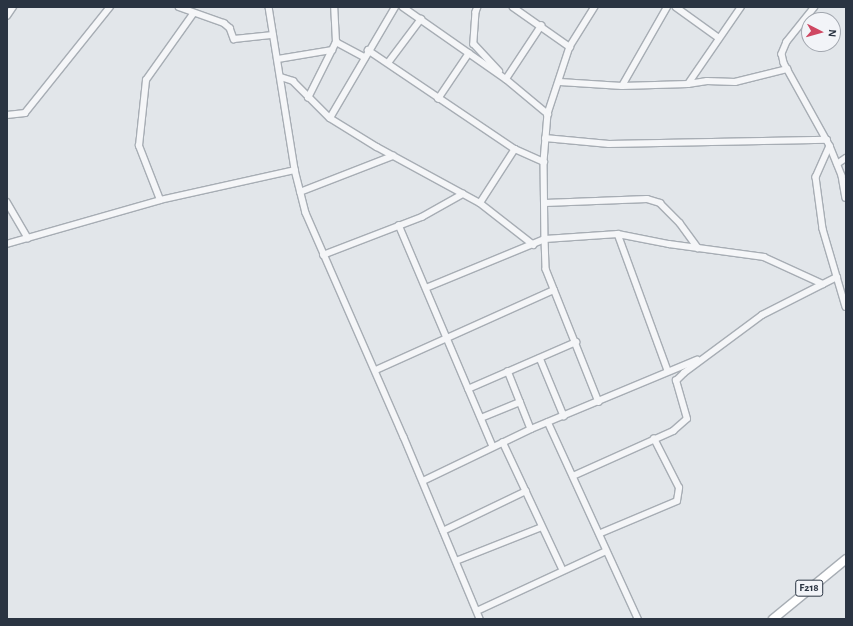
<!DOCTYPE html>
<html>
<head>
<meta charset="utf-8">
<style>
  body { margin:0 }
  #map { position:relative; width:853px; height:626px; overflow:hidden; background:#e2e6ea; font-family:"Alegreya Sans",sans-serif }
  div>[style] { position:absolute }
  .roads { filter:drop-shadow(1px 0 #a7adb4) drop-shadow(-1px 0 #a7adb4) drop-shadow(0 1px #a7adb4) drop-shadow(0 -1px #a7adb4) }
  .minor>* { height:5.5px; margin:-2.75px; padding:0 2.75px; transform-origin:2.75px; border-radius:2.75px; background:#f5f6f8 }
  .primary>* { height:8px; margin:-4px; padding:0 4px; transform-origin:4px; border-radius:4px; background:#fff }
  span { translate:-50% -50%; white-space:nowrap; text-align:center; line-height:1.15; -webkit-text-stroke:4px #f2f4f8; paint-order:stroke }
  .shield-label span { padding:1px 3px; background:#f2f4f8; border:1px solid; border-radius:3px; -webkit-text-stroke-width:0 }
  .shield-label { font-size:11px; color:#2a3442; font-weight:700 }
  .frame { position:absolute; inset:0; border:8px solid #2a3442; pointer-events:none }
  .north { position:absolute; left:801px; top:12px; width:40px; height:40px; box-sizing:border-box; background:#f2f4f8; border:1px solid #a2a7af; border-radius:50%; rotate:96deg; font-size:11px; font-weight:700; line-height:16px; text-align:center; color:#2a3442 }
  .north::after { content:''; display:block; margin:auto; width:14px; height:18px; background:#cf4762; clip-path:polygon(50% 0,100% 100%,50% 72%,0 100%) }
</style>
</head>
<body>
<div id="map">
  <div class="roads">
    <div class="minor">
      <div style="left:179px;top:7px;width:48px;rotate:19.6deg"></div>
      <div style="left:224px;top:23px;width:8px;rotate:40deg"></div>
      <div style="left:230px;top:28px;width:12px;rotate:70deg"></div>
      <div style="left:234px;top:39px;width:39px;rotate:-6deg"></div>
      <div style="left:269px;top:7px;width:165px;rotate:80.9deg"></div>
      <div style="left:295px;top:170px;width:44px;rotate:75.7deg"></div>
      <div style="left:306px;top:213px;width:244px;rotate:66.4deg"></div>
      <div style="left:404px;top:437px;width:197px;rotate:67.3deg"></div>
      <div style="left:403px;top:7px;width:126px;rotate:35deg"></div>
      <div style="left:506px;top:79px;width:55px;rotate:39.8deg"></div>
      <div style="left:478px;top:7px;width:5px;rotate:112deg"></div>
      <div style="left:476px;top:12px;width:32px;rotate:94deg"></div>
      <div style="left:474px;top:44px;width:37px;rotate:47deg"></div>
      <div style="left:513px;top:7px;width:70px;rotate:35.1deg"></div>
      <div style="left:595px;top:7px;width:47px;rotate:122deg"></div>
      <div style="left:570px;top:47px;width:71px;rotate:108.2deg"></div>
      <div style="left:548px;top:114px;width:48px;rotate:94.8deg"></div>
      <div style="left:544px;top:162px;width:77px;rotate:89.3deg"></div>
      <div style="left:545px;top:239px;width:30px;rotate:88deg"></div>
      <div style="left:546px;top:269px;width:143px;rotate:68.3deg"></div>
      <div style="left:676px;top:7px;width:53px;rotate:35.8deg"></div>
      <div style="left:815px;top:7px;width:45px;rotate:128.7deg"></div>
      <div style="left:787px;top:42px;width:13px;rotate:113deg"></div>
      <div style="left:782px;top:54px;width:9px;rotate:77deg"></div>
      <div style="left:784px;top:63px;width:95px;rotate:61deg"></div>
      <div style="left:830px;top:146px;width:32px;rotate:68deg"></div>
      <div style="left:842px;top:176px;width:22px;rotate:80deg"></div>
      <div style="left:7px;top:16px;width:11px;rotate:-56deg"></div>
      <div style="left:336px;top:42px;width:32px;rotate:28deg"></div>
      <div style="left:368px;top:50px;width:177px;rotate:34deg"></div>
      <div style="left:515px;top:149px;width:32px;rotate:24deg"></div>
      <div style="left:278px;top:59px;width:55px;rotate:-9.5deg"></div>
      <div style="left:388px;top:63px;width:55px;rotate:-53.1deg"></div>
      <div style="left:281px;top:77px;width:13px;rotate:18deg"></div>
      <div style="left:293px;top:81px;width:52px;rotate:45deg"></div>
      <div style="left:330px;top:118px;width:55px;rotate:31.7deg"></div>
      <div style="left:377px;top:147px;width:117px;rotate:28.5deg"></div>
      <div style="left:480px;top:203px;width:68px;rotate:37.9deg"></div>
      <div style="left:506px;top:79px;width:64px;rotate:-56.6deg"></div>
      <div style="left:560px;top:82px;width:62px;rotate:3.7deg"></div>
      <div style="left:622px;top:86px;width:66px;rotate:-1.7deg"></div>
      <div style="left:688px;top:84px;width:19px;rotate:-9deg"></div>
      <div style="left:707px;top:81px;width:28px;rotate:2deg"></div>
      <div style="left:735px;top:82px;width:54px;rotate:-14deg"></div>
      <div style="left:688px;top:84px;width:93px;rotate:-55.5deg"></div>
      <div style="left:622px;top:86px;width:91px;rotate:-60.3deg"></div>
      <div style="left:308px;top:98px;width:63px;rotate:-63.4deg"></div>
      <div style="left:336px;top:42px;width:35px;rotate:-93deg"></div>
      <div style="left:438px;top:99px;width:55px;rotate:-56deg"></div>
      <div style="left:7px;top:115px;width:18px;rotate:-6deg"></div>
      <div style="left:25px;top:113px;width:136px;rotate:-51.3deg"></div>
      <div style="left:330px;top:118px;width:129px;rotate:-59.6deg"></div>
      <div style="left:545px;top:138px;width:64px;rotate:5.4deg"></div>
      <div style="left:609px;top:144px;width:218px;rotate:-1.1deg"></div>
      <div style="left:830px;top:146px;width:34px;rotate:114deg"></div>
      <div style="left:816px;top:177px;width:52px;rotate:82.3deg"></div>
      <div style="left:823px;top:229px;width:81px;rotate:73.6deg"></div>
      <div style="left:837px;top:164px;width:11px;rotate:-34deg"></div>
      <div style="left:300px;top:192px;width:100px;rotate:-21.2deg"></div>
      <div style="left:160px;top:200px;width:58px;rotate:-111.3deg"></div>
      <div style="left:139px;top:146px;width:66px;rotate:-83.9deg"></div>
      <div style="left:146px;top:80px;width:81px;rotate:-54.5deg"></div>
      <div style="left:7px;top:202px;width:42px;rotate:59.7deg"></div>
      <div style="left:480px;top:203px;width:64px;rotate:-57.1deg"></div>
      <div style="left:545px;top:203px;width:102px;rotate:-2.2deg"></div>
      <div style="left:647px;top:199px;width:14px;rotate:17deg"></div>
      <div style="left:660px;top:203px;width:28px;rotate:45deg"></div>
      <div style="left:680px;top:223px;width:31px;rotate:54deg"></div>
      <div style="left:399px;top:225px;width:240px;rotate:67deg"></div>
      <div style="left:618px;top:234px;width:146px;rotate:69.9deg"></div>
      <div style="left:7px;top:244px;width:159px;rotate:-16deg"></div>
      <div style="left:160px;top:200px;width:138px;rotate:-12.5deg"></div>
      <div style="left:323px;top:255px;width:106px;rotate:-21deg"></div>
      <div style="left:422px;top:217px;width:47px;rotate:-29.3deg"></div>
      <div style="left:426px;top:288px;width:129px;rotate:-22.4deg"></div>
      <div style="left:545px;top:239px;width:73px;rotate:-3.9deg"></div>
      <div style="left:618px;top:234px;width:52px;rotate:11.1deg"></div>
      <div style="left:669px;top:244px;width:96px;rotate:7.8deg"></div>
      <div style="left:764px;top:257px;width:65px;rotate:24.6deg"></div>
      <div style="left:540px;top:358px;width:63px;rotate:67.5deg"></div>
      <div style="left:376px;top:370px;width:195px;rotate:-24.2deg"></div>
      <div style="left:508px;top:371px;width:62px;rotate:68.4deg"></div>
      <div style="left:468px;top:389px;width:118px;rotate:-23.5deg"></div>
      <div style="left:481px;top:418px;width:42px;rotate:-22.3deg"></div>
      <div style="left:548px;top:422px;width:217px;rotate:65.4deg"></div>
      <div style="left:503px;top:442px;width:141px;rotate:64.9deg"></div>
      <div style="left:573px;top:476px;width:110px;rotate:-24.2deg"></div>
      <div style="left:673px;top:431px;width:18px;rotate:-41deg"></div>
      <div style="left:687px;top:419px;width:40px;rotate:-106deg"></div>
      <div style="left:676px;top:381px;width:11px;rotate:-45deg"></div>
      <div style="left:684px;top:373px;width:97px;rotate:-36.6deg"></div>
      <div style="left:762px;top:315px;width:84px;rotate:-26.9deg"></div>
      <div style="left:423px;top:481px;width:120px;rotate:-25.7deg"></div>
      <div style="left:531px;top:429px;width:180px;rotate:-22.6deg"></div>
      <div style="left:443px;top:531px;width:92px;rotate:-25.7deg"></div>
      <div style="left:601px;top:533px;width:82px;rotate:-22.8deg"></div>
      <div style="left:677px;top:501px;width:13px;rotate:-81deg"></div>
      <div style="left:679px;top:488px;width:55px;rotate:-117deg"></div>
      <div style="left:456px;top:561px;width:92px;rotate:-21.6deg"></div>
      <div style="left:477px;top:611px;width:142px;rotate:-24.9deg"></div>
    </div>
    <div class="primary">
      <div style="left:773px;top:619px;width:94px;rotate:-39.4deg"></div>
    </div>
  </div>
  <div class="shield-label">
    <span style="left:809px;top:588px">F218</span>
  </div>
  <div class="frame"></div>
  <div class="north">N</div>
</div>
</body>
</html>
